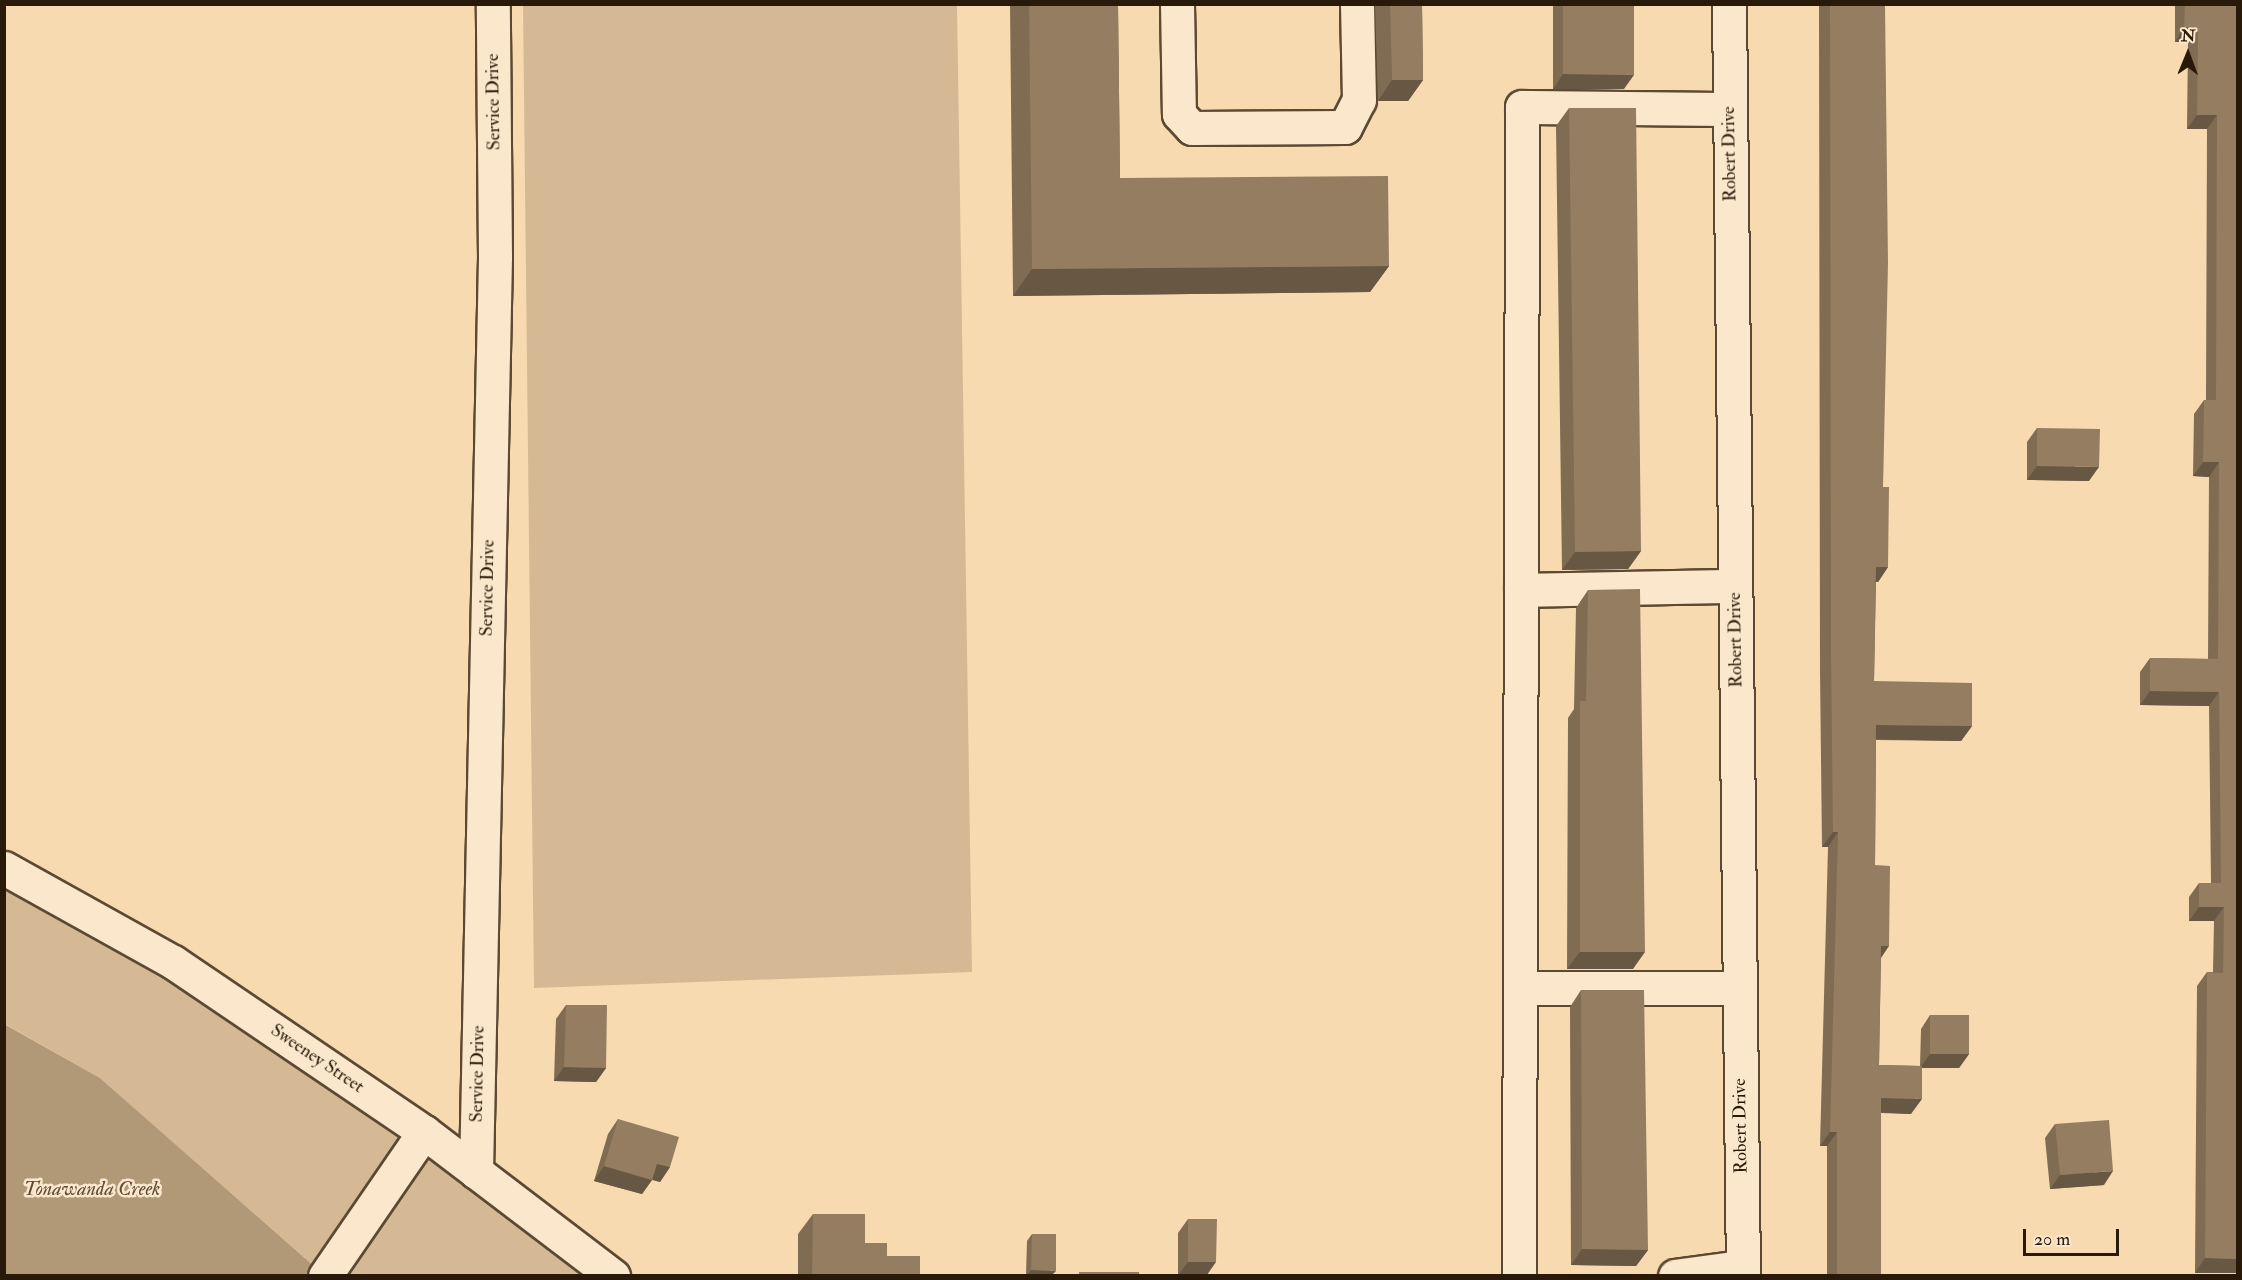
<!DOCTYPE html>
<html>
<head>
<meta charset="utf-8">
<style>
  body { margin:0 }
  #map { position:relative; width:2242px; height:1280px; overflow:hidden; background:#f7dab0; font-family:"IM FELL Double Pica",serif }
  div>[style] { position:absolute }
  .green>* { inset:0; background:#d4b994 }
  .water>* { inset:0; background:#b19877 }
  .roads { filter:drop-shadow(2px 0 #5c4933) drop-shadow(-2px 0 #5c4933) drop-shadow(0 2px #5c4933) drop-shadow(0 -2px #5c4933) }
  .minor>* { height:33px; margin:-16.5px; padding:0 16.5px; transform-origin:16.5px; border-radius:16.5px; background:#fae7cc }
  .wall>* { inset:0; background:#7f6c53 }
  .shaded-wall>* { inset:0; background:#685843 }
  .building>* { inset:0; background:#947d60 }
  span { translate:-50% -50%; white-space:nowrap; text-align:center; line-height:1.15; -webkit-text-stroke:5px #fae7cc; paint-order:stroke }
  .street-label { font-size:18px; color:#281909 }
  .water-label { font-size:20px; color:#5f4c35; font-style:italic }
  .frame { position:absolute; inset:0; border:6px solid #281909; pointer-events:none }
  .north { position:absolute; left:2158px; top:24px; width:60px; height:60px; -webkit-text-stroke:4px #fae7cc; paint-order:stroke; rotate:1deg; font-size:16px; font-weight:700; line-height:24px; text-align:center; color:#281909 }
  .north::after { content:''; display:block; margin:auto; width:21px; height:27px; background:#281909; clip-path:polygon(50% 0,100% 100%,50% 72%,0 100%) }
  .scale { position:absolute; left:2023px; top:1229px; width:96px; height:27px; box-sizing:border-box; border:3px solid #281909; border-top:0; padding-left:8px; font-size:18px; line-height:21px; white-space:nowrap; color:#281909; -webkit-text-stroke:4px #fae7cc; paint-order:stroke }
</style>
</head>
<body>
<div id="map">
  <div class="green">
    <div style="clip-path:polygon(523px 5px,957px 5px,972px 972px,534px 988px)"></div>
    <div style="clip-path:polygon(4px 869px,613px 1275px,324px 1275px,100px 1078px,5px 1024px)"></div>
  </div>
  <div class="water">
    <div style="clip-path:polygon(4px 1024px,100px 1078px,324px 1275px,5px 1275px)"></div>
  </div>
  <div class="roads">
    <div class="minor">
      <div style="left:1177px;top:4px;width:110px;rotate:89deg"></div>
      <div style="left:1179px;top:114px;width:19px;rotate:47deg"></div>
      <div style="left:1192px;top:128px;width:153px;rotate:-0.4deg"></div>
      <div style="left:1345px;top:127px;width:30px;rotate:-63deg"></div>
      <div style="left:1359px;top:100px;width:96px;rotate:-91.2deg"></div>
      <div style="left:1729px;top:4px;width:1272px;rotate:89.37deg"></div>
      <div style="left:1521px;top:590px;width:214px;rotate:-1.1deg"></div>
      <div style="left:4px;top:868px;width:193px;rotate:29.1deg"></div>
      <div style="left:173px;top:962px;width:303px;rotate:34.1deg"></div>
      <div style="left:424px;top:1132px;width:238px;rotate:37.3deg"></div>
      <div style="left:1520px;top:988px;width:219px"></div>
      <div style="left:476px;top:1172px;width:915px;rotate:-88.81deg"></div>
      <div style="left:495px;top:257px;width:253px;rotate:-90.5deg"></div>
      <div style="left:325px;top:1276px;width:175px;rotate:-55.5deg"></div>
      <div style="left:1519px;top:1276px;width:1169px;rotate:-89.85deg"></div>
      <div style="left:1522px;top:107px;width:208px;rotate:0.6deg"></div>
      <div style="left:1675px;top:1276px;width:68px;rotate:-7.7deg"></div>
    </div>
  </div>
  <div class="wall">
    <div style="clip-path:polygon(1010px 4px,1118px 4px,1120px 178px,1389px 266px,1370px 292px,1013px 296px)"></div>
    <div style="clip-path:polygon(1375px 4px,1422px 4px,1423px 80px,1408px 101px,1378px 101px)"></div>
    <div style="clip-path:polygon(1553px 4px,1634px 4px,1624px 89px,1553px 89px)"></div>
    <div style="clip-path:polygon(1819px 4px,1885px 4px,1883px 487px,1888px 567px,1878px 582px,1876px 582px,1874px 681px,1972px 726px,1961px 741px,1876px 740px,1875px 865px,1881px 957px,1879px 1065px,1920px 1066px,1921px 1029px,1930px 1015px,1969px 1054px,1959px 1068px,1922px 1068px,1911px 1114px,1881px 1113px,1881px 1275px,1827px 1275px,1827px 1146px,1820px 1146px,1828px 847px,1822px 847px,1820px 670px)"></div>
    <div style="clip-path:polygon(2175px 4px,2238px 4px,2238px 1273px,2195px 1273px,2197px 986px,2207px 972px,2213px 972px,2214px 921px,2189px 921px,2189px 897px,2199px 883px,2211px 883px,2209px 706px,2140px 705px,2140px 672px,2150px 658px,2208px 659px,2209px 477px,2193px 476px,2194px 414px,2204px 400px,2206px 400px,2207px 129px,2187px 129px,2188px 42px,2175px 42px)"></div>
    <div style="clip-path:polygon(1569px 108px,1641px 551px,1628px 569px,1562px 570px,1556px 126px)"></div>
    <div style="clip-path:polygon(2037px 428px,2089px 481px,2027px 480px,2027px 442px)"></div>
    <div style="clip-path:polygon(1588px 590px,1633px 969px,1567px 969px,1568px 718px,1574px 709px,1576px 608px)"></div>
    <div style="clip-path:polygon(1581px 990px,1648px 1250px,1636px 1266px,1571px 1265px,1570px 1007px)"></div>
    <div style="clip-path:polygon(566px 1005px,606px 1068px,596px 1082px,554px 1081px,556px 1019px)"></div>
    <div style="clip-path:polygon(618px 1119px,670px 1167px,660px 1182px,652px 1180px,642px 1194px,594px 1181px,608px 1134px)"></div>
    <div style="clip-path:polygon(2055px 1124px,2104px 1185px,2050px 1189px,2045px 1138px)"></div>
    <div style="clip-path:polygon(813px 1214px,865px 1243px,920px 1275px,798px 1275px,798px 1234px)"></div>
    <div style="clip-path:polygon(1188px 1219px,1207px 1275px,1178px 1275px,1178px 1233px)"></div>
    <div style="clip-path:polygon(1032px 1234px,1052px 1275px,1026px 1275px,1027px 1241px)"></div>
  </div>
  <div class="shaded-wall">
    <div style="clip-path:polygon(2184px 27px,2198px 28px,2188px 42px,2175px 42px)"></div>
    <div style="clip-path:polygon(1563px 74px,1634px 75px,1624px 89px,1553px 89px)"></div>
    <div style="clip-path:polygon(1392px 80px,1423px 80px,1408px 101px,1378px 101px)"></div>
    <div style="clip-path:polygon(2197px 115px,2217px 115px,2207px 129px,2187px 129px)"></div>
    <div style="clip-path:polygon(1389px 266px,1370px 292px,1013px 296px,1032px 269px)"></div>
    <div style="clip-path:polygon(2203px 462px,2219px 462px,2209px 477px,2193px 476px)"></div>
    <div style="clip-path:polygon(2037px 466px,2099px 467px,2089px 481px,2027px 480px)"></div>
    <div style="clip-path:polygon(1641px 551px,1628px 569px,1562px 570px,1575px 552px)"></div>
    <div style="clip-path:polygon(1876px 567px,1888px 567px,1878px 582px,1866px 582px)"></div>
    <div style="clip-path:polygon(2150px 691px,2219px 692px,2209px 706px,2140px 705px)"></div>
    <div style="clip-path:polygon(1876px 725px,1972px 726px,1961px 741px,1866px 739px)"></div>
    <div style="clip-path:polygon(1833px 832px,1838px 832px,1828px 847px,1822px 847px)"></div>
    <div style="clip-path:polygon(2199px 907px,2224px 907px,2214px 921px,2189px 921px)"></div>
    <div style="clip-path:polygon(1881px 946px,1889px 946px,1879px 961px)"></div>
    <div style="clip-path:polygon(1580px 952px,1645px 952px,1633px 969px,1567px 969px)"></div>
    <div style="clip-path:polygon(1930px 1054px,1969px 1054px,1959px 1068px,1920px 1068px)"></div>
    <div style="clip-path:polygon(564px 1067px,606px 1068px,596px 1082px,554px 1081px)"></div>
    <div style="clip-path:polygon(1881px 1098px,1922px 1099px,1911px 1114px,1871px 1112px)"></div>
    <div style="clip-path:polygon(1830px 1132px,1837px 1132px,1827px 1146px,1820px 1146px)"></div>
    <div style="clip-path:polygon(657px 1164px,670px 1167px,660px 1182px,647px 1178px)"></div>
    <div style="clip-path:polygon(604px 1166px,652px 1180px,642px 1194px,594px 1181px)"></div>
    <div style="clip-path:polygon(2113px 1171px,2104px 1185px,2050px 1189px,2060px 1175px)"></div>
    <div style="clip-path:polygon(1582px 1249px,1648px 1250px,1636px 1266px,1571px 1265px)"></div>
    <div style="clip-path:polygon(2205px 1258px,2238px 1259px,2238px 1273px,2195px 1273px)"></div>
    <div style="clip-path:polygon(1188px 1262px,1216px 1262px,1207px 1275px,1178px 1275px)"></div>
    <div style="clip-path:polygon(1031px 1270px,1056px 1271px,1052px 1275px,1027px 1275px)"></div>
  </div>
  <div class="building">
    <div style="clip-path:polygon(1029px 4px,1118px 4px,1120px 178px,1388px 176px,1389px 266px,1032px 269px)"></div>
    <div style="clip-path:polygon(1390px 4px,1422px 4px,1423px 80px,1392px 80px)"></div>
    <div style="clip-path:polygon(1563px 4px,1634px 4px,1634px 75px,1563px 74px)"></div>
    <div style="clip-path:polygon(1830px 4px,1885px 4px,1888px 263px,1883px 487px,1889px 487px,1888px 567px,1876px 567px,1874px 681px,1972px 683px,1972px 726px,1876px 725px,1875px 865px,1890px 866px,1889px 946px,1881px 946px,1879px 1065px,1922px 1066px,1922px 1099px,1881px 1098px,1881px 1275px,1837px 1275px,1837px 1132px,1830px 1132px,1838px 832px,1833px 832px,1831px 655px)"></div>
    <div style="clip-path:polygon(2185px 4px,2238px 4px,2238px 1259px,2205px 1258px,2207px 972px,2223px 973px,2224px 907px,2199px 907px,2199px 883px,2221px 883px,2219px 692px,2150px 691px,2150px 658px,2218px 659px,2219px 462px,2203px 462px,2204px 400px,2216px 400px,2217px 115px,2197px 115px,2198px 28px,2184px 27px)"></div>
    <div style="clip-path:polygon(1569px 108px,1636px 108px,1641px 551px,1575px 552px)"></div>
    <div style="clip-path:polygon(2037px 428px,2100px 429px,2099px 467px,2037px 466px)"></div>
    <div style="clip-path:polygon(1640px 589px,1645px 952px,1580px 952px,1580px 701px,1586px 701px,1588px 590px)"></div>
    <div style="clip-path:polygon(1581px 990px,1644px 990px,1648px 1250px,1582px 1249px)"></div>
    <div style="clip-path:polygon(566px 1005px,607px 1005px,606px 1068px,564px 1067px)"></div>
    <div style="clip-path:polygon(1930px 1015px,1969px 1015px,1969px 1054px,1930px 1054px)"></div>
    <div style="clip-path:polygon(618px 1119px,679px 1137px,670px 1167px,657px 1164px,652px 1180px,604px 1166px)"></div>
    <div style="clip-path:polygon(2109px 1120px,2113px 1171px,2060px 1175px,2055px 1124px)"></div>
    <div style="clip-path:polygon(813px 1214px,865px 1214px,865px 1243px,887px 1243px,887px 1256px,920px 1256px,920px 1275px,812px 1275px)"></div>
    <div style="clip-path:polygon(1188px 1219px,1217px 1219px,1216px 1262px,1188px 1262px)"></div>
    <div style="clip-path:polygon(1032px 1234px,1056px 1234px,1056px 1271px,1031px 1270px)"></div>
    <div style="clip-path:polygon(1079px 1272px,1139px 1272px,1139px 1275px,1079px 1275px)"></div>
  </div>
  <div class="street-label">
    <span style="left:494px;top:102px;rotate:-91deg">Service Drive</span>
    <span style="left:1730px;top:154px;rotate:-91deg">Robert Drive</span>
    <span style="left:488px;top:588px;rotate:-89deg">Service Drive</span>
    <span style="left:1736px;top:640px;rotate:-91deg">Robert Drive</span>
    <span style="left:317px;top:1059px;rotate:34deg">Sweeney Street</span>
    <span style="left:478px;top:1074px;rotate:-89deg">Service Drive</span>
    <span style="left:1741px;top:1126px;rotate:-91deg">Robert Drive</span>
  </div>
  <div class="water-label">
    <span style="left:92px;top:1188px">Tonawanda Creek</span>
  </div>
  <div class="frame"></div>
  <div class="north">N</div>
  <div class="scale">20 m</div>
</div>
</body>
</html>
